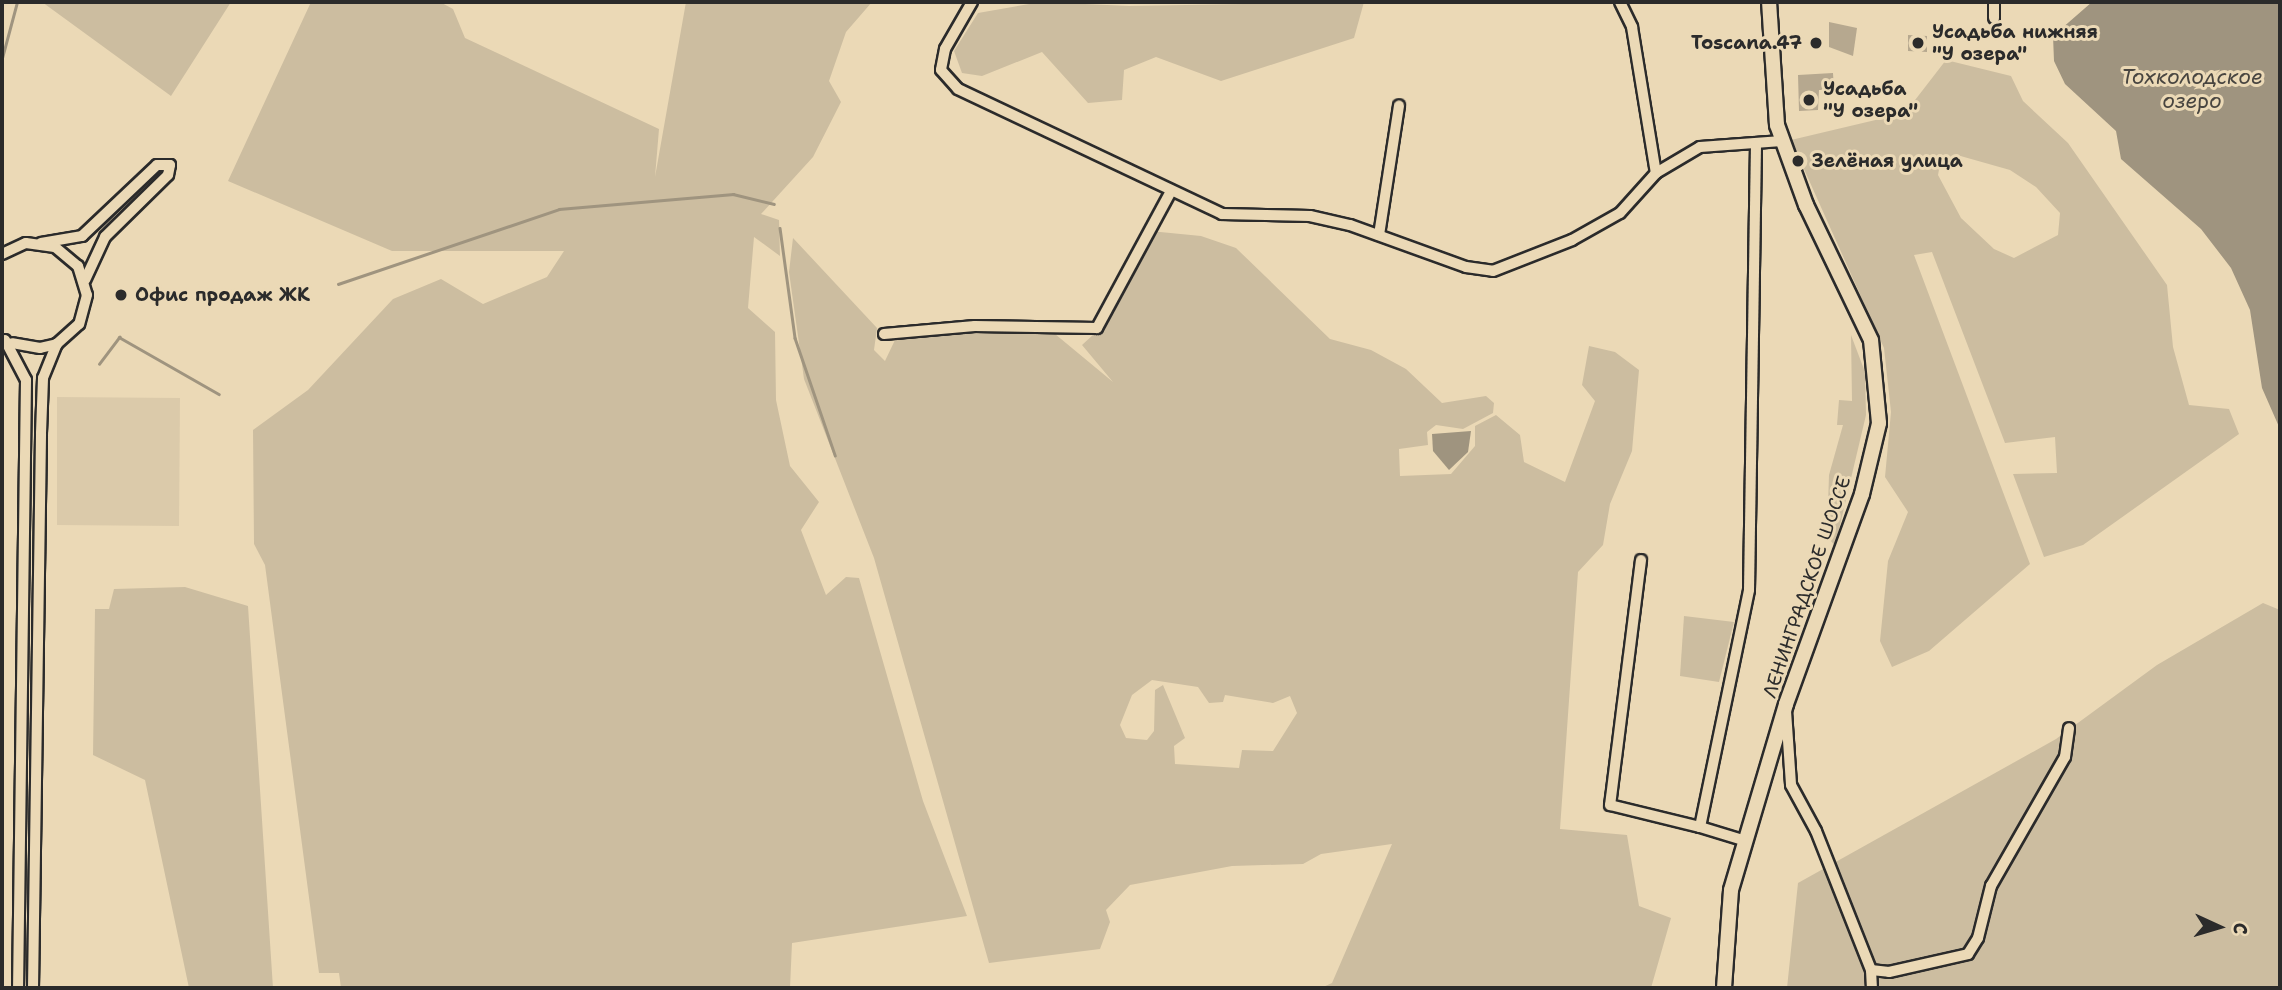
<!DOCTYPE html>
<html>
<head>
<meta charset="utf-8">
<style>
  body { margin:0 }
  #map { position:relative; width:2282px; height:990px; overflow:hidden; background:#ebd9b6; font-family:"Shantell Sans",sans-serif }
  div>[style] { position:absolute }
  .built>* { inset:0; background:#dbcaaa }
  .green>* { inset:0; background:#ccbda0 }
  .water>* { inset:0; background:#9f947f }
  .stream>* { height:2.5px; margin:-1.25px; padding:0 1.25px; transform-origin:1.25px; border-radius:1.25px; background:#9f947f }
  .building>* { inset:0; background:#b6a88f }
  .roads { filter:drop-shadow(2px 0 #2b2b2b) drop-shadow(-2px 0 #2b2b2b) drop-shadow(0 2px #2b2b2b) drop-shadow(0 -2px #2b2b2b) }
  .minor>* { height:10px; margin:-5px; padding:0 5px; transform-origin:5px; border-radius:5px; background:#ebd9b6 }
  .secondary>* { height:14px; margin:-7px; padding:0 7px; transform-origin:7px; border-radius:7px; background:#ebd9b6 }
  .dots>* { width:19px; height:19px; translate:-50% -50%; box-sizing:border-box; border:4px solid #ebd9b6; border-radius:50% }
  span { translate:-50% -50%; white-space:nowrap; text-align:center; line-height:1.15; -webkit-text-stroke:6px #ebd9b6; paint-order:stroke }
  .poi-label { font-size:19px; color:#2b2b2b; font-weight:700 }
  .left { translate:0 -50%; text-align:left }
  .right { translate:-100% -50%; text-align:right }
  .street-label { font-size:19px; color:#2b2b2b }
  .water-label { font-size:21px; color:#484540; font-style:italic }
  .frame { position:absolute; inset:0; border:4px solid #2b2b2b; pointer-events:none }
  .north { position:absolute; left:2184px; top:892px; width:70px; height:70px; -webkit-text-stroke:5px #ebd9b6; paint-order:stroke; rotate:94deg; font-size:19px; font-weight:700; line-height:28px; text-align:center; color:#2b2b2b }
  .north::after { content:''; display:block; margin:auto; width:24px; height:32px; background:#2b2b2b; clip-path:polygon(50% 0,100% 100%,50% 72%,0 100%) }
</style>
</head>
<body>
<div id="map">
  <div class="built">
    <div style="clip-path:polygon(57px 397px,180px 398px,179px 526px,57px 525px)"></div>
  </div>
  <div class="green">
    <div style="clip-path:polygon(42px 2px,243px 2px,231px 2px,171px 96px)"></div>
    <div style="clip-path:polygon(311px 2px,440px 2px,453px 9px,465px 38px,659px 129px,655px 177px,686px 2px,872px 2px,846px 32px,829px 81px,841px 102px,813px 157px,761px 214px,779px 220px,780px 256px,754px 237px,748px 308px,775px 332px,776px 400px,790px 466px,819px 502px,801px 530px,826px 595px,846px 577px,859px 578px,923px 801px,967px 916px,792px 943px,790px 988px,341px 988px,339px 973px,319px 973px,265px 565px,254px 544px,253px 430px,308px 390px,393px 299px,441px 279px,483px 304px,547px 277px,564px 251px,392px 251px,228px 181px)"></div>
    <div style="clip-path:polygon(1041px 2px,1129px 6px,1364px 2px,1354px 38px,1221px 81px,1156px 57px,1124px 70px,1122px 100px,1088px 103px,1042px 52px,982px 76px,962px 73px,954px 51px,978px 13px)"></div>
    <div style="clip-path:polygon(evenodd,1946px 60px,2011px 76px,2023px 101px,2068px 143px,2167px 285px,2173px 347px,2189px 405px,2229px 409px,2239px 434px,2083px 545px,2044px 557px,2013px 474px,2057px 473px,2055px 437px,2005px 443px,1932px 252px,1914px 255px,2030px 564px,1929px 651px,1892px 667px,1880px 641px,1888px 561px,1908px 512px,1885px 477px,1891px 412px,1884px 348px,1791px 140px,1905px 113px,1946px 60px,1957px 155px,2010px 170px,2036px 187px,2060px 213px,2058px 235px,2014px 258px,1994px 249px,1961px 218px,1938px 175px,1941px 159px,1957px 155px)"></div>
    <div style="clip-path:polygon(evenodd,1150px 231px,1201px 236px,1236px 248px,1330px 339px,1371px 350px,1406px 369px,1442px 403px,1486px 396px,1494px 403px,1493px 413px,1463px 429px,1436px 425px,1427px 432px,1428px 445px,1399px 449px,1400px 476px,1451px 474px,1475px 446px,1475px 426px,1496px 415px,1520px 435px,1524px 462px,1565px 482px,1595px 401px,1582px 385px,1589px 346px,1615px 352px,1639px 370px,1632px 451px,1610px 504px,1603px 545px,1578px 572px,1560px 829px,1627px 835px,1639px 906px,1671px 918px,1651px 988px,1321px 988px,1332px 983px,1392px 844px,1321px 854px,1303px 864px,1232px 866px,1130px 885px,1106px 910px,1110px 922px,1100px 949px,989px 963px,874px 558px,804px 379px,789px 272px,793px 238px,877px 328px,874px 350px,885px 361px,895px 340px,951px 329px,1049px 329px,1113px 382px,1082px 345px,1106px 323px,1150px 231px,1152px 680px,1198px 687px,1209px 703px,1223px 702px,1225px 695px,1273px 703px,1290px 696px,1297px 713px,1273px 751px,1242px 750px,1239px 768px,1175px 764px,1174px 746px,1185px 738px,1163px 685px,1155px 690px,1154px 731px,1147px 740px,1126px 738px,1120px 725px,1132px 695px,1152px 680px)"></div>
    <div style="clip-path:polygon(1851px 335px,1865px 372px,1866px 415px,1835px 546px,1827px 536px,1829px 475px,1843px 425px,1837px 425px,1839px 400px,1852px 401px)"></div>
    <div style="clip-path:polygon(185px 587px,248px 606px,273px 988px,189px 988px,145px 780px,93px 755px,95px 609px,109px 609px,114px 589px)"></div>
    <div style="clip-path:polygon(2263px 603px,2280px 610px,2280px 988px,1787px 988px,1798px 883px,2056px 739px,2157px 665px)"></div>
    <div style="clip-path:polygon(1684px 616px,1734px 622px,1719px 682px,1680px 676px)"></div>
  </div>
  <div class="water">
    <div style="clip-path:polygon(2092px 2px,2280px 2px,2280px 429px,2262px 388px,2250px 310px,2231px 268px,2201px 229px,2121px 159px,2116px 131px,2065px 84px,2054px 61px,2053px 36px)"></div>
    <div style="clip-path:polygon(1471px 431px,1468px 452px,1449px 470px,1433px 451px,1432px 434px)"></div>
  </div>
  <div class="stream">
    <div style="left:2px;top:58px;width:58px;rotate:-75deg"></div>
    <div style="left:780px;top:228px;width:111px;rotate:82.2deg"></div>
    <div style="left:795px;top:338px;width:124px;rotate:71.1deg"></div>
    <div style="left:338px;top:284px;width:233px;rotate:-18.7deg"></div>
    <div style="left:559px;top:209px;width:175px;rotate:-4.9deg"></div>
    <div style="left:733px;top:194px;width:42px;rotate:13.7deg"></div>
    <div style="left:99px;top:364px;width:34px;rotate:-53deg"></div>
    <div style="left:119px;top:337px;width:115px;rotate:29.7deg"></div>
  </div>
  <div class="building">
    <div style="clip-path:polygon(1829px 22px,1857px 28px,1853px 56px,1829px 47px)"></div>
    <div style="clip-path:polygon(1908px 35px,1927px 36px,1927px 52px,1908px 51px)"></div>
    <div style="clip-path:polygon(1833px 73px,1834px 90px,1819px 90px,1818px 110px,1799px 111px,1798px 75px)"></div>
  </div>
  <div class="roads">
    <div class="minor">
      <div style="left:972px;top:2px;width:54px;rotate:119.9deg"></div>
      <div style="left:945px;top:49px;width:21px;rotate:101deg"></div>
      <div style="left:941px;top:70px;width:25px;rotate:48deg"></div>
      <div style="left:958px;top:89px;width:292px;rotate:25.3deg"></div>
      <div style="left:1222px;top:214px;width:88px;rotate:1.3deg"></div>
      <div style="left:1310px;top:216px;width:41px;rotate:12.7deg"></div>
      <div style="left:1350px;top:225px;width:123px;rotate:19.9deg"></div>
      <div style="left:1466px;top:267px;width:27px;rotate:8deg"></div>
      <div style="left:1493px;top:271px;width:85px;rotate:-21.4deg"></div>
      <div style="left:1572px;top:240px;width:55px;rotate:-29.4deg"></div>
      <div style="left:1620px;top:213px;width:54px;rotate:-48deg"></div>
      <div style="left:1656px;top:173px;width:51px;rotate:-30.6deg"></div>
      <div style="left:1700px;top:147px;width:82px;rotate:-4.2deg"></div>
      <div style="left:1620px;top:2px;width:28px;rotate:64deg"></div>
      <div style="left:1632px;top:27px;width:148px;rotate:80.7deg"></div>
      <div style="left:1994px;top:2px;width:16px;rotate:90deg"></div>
      <div style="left:1379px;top:235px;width:131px;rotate:-81.2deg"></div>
      <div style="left:41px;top:243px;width:42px;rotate:-9.7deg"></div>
      <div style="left:82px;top:236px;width:103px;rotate:-43.4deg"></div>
      <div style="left:157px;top:165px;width:13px"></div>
      <div style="left:170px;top:165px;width:10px;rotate:101deg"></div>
      <div style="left:168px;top:175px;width:88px;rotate:135.5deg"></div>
      <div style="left:105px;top:237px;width:47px;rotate:114.9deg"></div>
      <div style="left:2px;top:254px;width:26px;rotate:-25deg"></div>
      <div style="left:26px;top:243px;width:29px;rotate:8deg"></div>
      <div style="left:55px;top:247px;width:30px;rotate:40deg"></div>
      <div style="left:78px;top:266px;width:30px;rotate:73deg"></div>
      <div style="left:87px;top:295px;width:30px;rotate:105deg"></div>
      <div style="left:79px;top:324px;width:30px;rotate:138deg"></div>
      <div style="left:57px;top:344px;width:17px;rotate:167deg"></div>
      <div style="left:40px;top:348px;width:28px;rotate:-170deg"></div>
      <div style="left:884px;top:334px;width:91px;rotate:-5deg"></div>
      <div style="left:975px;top:326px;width:122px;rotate:0.9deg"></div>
      <div style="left:1097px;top:328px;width:156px;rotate:-61.6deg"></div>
      <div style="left:5px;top:340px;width:45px;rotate:62.3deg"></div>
      <div style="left:26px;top:380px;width:608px;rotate:90.75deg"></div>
      <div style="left:1641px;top:560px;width:247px;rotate:97.2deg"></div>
      <div style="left:1610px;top:805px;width:93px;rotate:13.7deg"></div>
      <div style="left:1786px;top:711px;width:74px;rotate:86.1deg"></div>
      <div style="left:1791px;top:785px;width:52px;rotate:61.5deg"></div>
      <div style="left:1816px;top:831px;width:149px;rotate:68.4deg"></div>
      <div style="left:1871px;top:970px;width:18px;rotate:6deg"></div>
      <div style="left:1889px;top:972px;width:81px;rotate:-12.8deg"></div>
      <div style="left:1968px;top:954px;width:19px;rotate:-58deg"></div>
      <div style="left:1978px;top:938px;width:54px;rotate:-76deg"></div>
      <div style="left:1991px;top:886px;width:149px;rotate:-60.2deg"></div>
      <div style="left:2065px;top:757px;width:29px;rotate:-82deg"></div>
      <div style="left:1746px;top:841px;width:48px;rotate:-163.1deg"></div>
      <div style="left:1700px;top:827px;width:242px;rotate:-78.3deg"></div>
      <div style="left:1749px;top:590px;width:445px;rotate:-89.1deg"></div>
      <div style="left:1871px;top:970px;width:18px;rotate:87deg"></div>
      <div style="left:33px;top:988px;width:555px;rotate:-89.17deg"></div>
      <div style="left:41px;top:433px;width:55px;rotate:-87.9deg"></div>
      <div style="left:43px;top:378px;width:37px;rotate:-68deg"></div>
    </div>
    <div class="secondary">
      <div style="left:1724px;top:988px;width:98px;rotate:-85.9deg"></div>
      <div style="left:1731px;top:890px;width:194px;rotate:-73.5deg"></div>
      <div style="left:1786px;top:704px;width:223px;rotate:-70.1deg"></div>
      <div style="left:1862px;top:494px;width:73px;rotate:-76.5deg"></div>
      <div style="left:1879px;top:423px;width:83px;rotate:-95.5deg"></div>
      <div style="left:1871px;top:340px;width:150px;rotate:-115.7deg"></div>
      <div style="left:1806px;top:205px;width:85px;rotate:-109.9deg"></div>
      <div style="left:1777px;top:125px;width:123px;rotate:-93.7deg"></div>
    </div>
  </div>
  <div class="dots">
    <div style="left:1816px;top:43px;background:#2b2b2b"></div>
    <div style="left:1918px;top:43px;background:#2b2b2b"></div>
    <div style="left:1809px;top:100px;background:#2b2b2b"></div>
    <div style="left:1798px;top:161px;background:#2b2b2b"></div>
    <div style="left:121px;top:295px;background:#2b2b2b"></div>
  </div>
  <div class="poi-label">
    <span class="left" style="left:1932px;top:43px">Усадьба нижняя<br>"У озера"</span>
    <span class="right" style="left:1802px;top:43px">Toscana.47</span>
    <span class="left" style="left:1823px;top:100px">Усадьба<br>"У озера"</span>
    <span class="left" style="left:1812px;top:161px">Зелёная улица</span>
    <span class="left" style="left:135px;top:295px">Офис продаж ЖК</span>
  </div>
  <div class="street-label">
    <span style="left:1807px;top:587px;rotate:-71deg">ЛЕНИНГРАДСКОЕ ШОССЕ</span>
  </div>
  <div class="water-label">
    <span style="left:2192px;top:89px">Тохколодское<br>озеро</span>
  </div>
  <div class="frame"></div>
  <div class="north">С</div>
</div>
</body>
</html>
